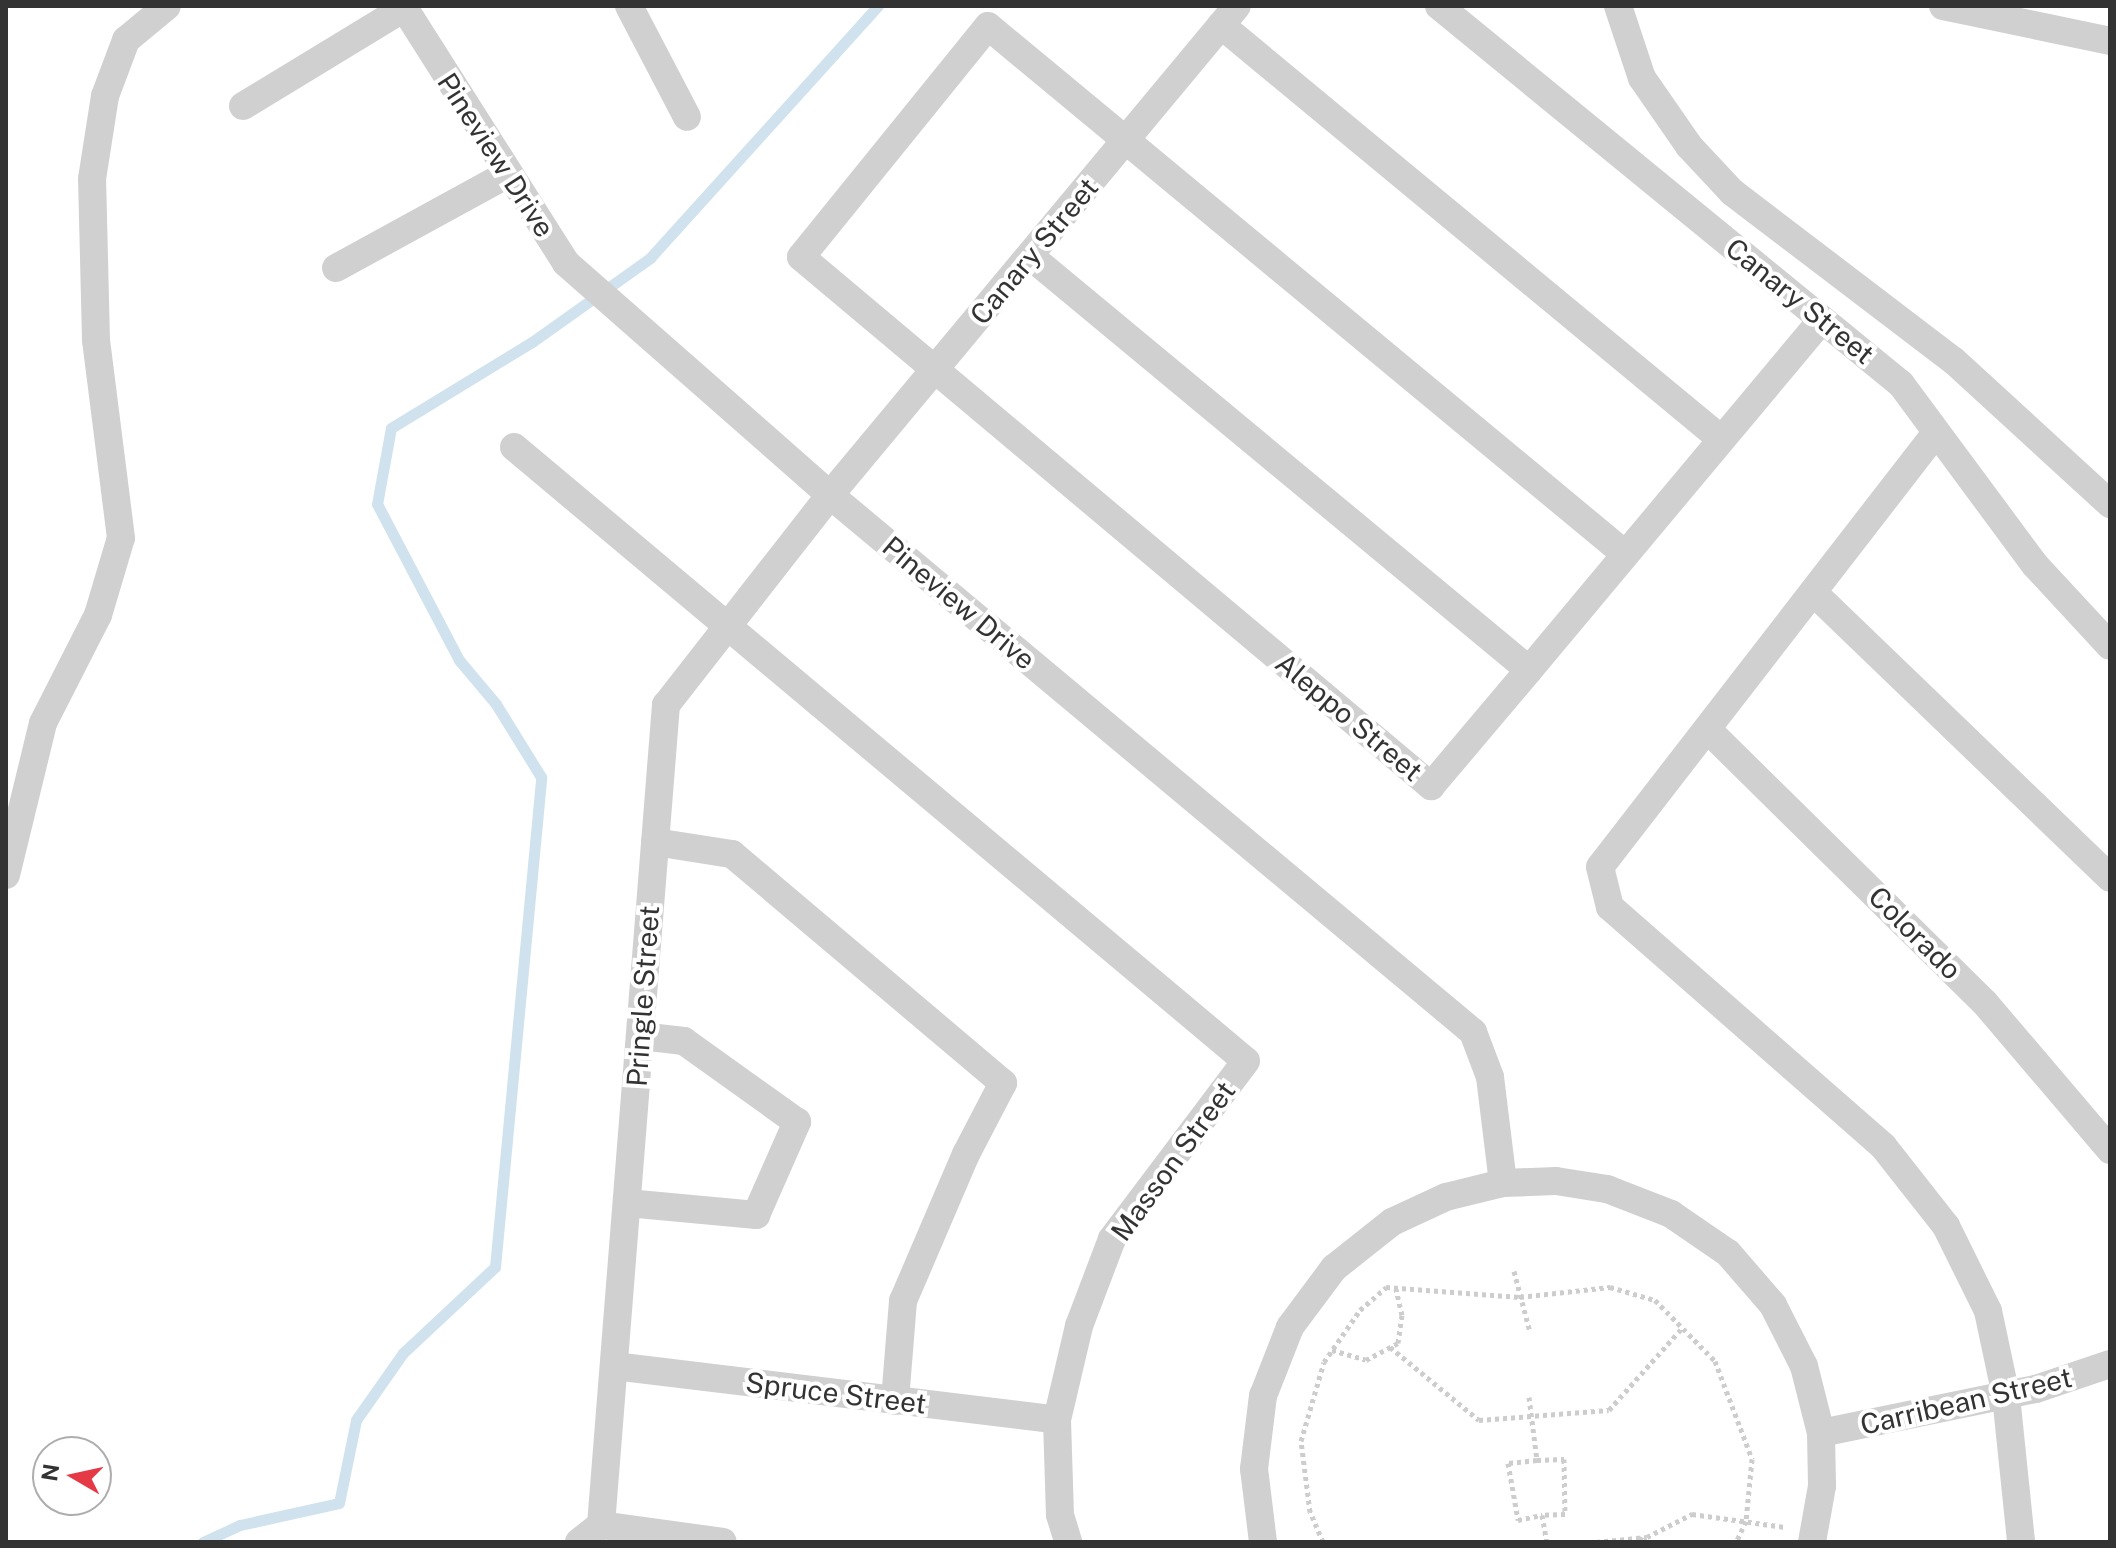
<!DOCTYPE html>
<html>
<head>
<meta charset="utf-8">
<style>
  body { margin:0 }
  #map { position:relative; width:2116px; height:1548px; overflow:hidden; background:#fff; font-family:"Public Sans",sans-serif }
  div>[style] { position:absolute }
  .stream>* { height:11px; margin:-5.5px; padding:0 5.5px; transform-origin:5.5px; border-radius:5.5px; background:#cfe2ee }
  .path>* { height:5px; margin-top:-2.5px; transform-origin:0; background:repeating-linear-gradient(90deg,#cdcdcd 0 4px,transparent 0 8px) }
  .minor>* { height:28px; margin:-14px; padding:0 14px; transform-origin:14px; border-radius:14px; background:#d0d0d0 }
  span { translate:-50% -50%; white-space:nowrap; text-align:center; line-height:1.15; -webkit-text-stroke:8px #fff; paint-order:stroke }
  .street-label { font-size:28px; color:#333 }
  .frame { position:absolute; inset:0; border:8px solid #333; pointer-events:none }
  .north { position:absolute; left:32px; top:1436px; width:80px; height:80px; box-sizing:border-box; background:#fff; border:2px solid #adadad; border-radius:50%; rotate:279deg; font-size:22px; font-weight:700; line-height:32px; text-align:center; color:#333 }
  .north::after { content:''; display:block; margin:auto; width:28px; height:36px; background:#e63946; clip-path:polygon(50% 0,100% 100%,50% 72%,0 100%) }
</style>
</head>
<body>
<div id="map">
  <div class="stream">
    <div style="left:203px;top:1542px;width:41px;rotate:-24.7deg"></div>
    <div style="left:240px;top:1525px;width:101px;rotate:-12.5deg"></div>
    <div style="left:339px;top:1503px;width:85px;rotate:-78.4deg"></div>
    <div style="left:356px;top:1420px;width:82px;rotate:-55deg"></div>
    <div style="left:403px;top:1353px;width:126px;rotate:-43.1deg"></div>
    <div style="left:495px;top:1267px;width:492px;rotate:-84.6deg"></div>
    <div style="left:541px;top:777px;width:86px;rotate:-121.7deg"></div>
    <div style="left:496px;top:704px;width:57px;rotate:-130.1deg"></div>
    <div style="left:459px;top:660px;width:176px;rotate:-117.7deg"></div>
    <div style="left:377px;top:504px;width:77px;rotate:-79.6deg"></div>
    <div style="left:391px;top:428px;width:165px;rotate:-31.4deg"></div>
    <div style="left:532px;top:342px;width:145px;rotate:-35.4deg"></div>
    <div style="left:650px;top:258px;width:340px;rotate:-47.9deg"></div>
  </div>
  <div class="path">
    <div style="left:1514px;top:1271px;width:63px;rotate:75.3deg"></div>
    <div style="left:1390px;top:1347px;width:115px;rotate:39.4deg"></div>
    <div style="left:1479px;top:1420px;width:130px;rotate:-4.4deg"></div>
    <div style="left:1609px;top:1410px;width:110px;rotate:-48.3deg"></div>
    <div style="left:1332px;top:1350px;width:35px;rotate:16deg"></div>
    <div style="left:1366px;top:1360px;width:36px;rotate:-28deg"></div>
    <div style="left:1398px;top:1343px;width:28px;rotate:-82deg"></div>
    <div style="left:1402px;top:1315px;width:27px;rotate:-103deg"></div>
    <div style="left:1529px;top:1397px;width:64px;rotate:82.8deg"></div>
    <div style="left:1537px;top:1460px;width:29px;rotate:174deg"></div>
    <div style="left:1508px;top:1463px;width:58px;rotate:80deg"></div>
    <div style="left:1518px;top:1520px;width:25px;rotate:-12deg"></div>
    <div style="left:1542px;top:1515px;width:27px;rotate:80deg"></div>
    <div style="left:1537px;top:1460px;width:27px;rotate:-2deg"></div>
    <div style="left:1564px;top:1459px;width:55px;rotate:89deg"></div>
    <div style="left:1565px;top:1514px;width:23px;rotate:178deg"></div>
    <div style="left:1323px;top:1542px;width:33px;rotate:-113deg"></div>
    <div style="left:1310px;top:1512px;width:72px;rotate:-97.2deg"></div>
    <div style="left:1301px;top:1441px;width:82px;rotate:-73.8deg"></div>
    <div style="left:1324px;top:1362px;width:63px;rotate:-55.3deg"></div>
    <div style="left:1360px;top:1310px;width:35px;rotate:-41deg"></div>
    <div style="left:1386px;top:1287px;width:134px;rotate:4.3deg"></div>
    <div style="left:1520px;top:1297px;width:91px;rotate:-6.3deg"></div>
    <div style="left:1610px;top:1287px;width:47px;rotate:16.1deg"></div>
    <div style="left:1655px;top:1300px;width:86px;rotate:45.5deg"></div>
    <div style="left:1715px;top:1361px;width:105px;rotate:69.3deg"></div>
    <div style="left:1752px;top:1459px;width:62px;rotate:95.5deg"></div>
    <div style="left:1746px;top:1521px;width:23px;rotate:115deg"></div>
    <div style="left:1596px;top:1542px;width:51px;rotate:-5.6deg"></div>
    <div style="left:1647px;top:1537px;width:51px;rotate:-27.1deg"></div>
    <div style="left:1692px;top:1514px;width:93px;rotate:8deg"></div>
    <div style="left:1639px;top:1542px;width:4px;rotate:-90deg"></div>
    <div style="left:1639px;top:1538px;width:8px;rotate:30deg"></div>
  </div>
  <div class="minor">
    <div style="left:403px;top:6px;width:304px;rotate:57.6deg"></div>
    <div style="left:566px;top:263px;width:351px;rotate:41.3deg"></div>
    <div style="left:830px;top:495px;width:838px;rotate:39.87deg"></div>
    <div style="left:1473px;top:1032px;width:48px;rotate:69.3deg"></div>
    <div style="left:1490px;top:1077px;width:107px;rotate:83deg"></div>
    <div style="left:629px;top:6px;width:125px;rotate:62.4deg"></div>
    <div style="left:1439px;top:6px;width:597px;rotate:39.29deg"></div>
    <div style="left:1901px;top:384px;width:225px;rotate:53.5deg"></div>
    <div style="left:2035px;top:565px;width:110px;rotate:47.2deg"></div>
    <div style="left:1618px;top:6px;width:76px;rotate:71.6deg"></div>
    <div style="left:1642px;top:78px;width:83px;rotate:55.3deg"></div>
    <div style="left:1689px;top:146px;width:63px;rotate:46.9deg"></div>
    <div style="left:1732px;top:192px;width:279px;rotate:37.3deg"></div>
    <div style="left:1954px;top:361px;width:212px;rotate:42.5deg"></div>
    <div style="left:1943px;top:6px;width:171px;rotate:11.8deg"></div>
    <div style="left:1221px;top:25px;width:649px;rotate:39.62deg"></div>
    <div style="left:243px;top:106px;width:188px;rotate:-31.3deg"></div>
    <div style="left:1030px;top:256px;width:648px;rotate:39.68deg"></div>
    <div style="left:336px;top:268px;width:194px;rotate:-28.7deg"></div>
    <div style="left:1935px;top:434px;width:547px;rotate:127.73deg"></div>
    <div style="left:1600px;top:867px;width:41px;rotate:76deg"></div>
    <div style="left:1610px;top:907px;width:363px;rotate:41.2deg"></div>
    <div style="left:1883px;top:1146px;width:102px;rotate:51.8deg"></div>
    <div style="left:1946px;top:1226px;width:95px;rotate:63.7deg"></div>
    <div style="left:1988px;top:1311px;width:87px;rotate:78deg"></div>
    <div style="left:2006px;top:1396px;width:147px;rotate:84.1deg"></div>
    <div style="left:514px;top:447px;width:955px;rotate:39.99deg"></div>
    <div style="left:1246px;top:1061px;width:223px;rotate:127deg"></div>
    <div style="left:1112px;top:1239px;width:93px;rotate:110.8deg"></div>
    <div style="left:1079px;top:1326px;width:97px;rotate:103.2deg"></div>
    <div style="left:1057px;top:1420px;width:95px;rotate:88.2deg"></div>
    <div style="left:1060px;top:1515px;width:28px;rotate:73deg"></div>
    <div style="left:1625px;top:554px;width:827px;rotate:-140.35deg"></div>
    <div style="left:988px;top:26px;width:297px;rotate:129deg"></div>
    <div style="left:801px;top:257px;width:823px;rotate:40.02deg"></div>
    <div style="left:1431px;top:786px;width:152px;rotate:-49.8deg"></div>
    <div style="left:1529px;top:670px;width:456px;rotate:-50.1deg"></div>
    <div style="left:1813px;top:592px;width:412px;rotate:43.9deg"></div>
    <div style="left:1707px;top:729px;width:390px;rotate:44.6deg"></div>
    <div style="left:1985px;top:1003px;width:193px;rotate:49.6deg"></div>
    <div style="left:655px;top:842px;width:78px;rotate:8.9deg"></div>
    <div style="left:732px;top:854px;width:355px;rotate:40.2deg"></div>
    <div style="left:1003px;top:1083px;width:80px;rotate:117.5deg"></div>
    <div style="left:966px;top:1154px;width:160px;rotate:113.2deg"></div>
    <div style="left:903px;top:1301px;width:100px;rotate:94.6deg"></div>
    <div style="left:6px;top:875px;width:156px;rotate:-76.3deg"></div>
    <div style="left:43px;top:723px;width:121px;rotate:-63deg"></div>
    <div style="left:98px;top:615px;width:80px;rotate:-73.4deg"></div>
    <div style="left:121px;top:538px;width:200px;rotate:-97.2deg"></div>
    <div style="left:96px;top:340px;width:161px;rotate:-91.4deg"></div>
    <div style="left:92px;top:179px;width:84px;rotate:-81.1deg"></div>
    <div style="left:105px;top:96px;width:60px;rotate:-69.4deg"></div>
    <div style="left:126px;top:40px;width:53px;rotate:-39.7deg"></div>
    <div style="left:627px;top:1203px;width:130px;rotate:5.3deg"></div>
    <div style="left:756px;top:1215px;width:102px;rotate:-66.2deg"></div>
    <div style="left:797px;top:1122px;width:139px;rotate:-144.4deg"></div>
    <div style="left:684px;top:1041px;width:44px;rotate:-173.5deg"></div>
    <div style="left:614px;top:1366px;width:446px;rotate:6.9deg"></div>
    <div style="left:1821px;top:1433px;width:219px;rotate:-11.6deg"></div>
    <div style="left:2036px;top:1389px;width:78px;rotate:-18.7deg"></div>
    <div style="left:601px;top:1525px;width:123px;rotate:7.9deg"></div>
    <div style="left:579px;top:1542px;width:28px;rotate:-38deg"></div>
    <div style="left:601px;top:1525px;width:823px;rotate:-85.47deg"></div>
    <div style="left:666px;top:705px;width:266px;rotate:-52deg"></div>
    <div style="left:830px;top:495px;width:636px;rotate:-50.23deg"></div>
    <div style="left:1263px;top:1542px;width:74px;rotate:-97deg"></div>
    <div style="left:1254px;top:1469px;width:74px;rotate:-83deg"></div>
    <div style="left:1263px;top:1396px;width:74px;rotate:-68.6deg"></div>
    <div style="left:1290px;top:1327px;width:74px;rotate:-53.3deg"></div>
    <div style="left:1334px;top:1268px;width:74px;rotate:-38.4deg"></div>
    <div style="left:1392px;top:1222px;width:60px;rotate:-24.8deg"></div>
    <div style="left:1446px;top:1197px;width:59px;rotate:-13.8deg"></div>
    <div style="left:1503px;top:1183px;width:53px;rotate:-2.2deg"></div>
    <div style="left:1556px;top:1181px;width:52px;rotate:8.9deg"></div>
    <div style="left:1607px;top:1189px;width:69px;rotate:21.3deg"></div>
    <div style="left:1671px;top:1214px;width:69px;rotate:34.4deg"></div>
    <div style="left:1728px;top:1253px;width:69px;rotate:49.1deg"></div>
    <div style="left:1773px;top:1305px;width:68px;rotate:63.1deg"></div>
    <div style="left:1804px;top:1366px;width:69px;rotate:75.8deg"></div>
    <div style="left:1821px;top:1433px;width:53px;rotate:88.9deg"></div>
    <div style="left:1822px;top:1486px;width:57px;rotate:100.1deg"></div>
  </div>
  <div class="street-label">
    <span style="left:496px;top:155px;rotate:57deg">Pineview Drive</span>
    <span style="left:1034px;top:251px;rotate:-50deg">Canary Street</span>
    <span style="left:1800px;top:301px;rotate:39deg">Canary Street</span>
    <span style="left:959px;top:603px;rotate:40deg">Pineview Drive</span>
    <span style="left:1349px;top:717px;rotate:40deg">Aleppo Street</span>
    <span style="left:1915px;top:933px;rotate:45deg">Colorado</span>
    <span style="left:643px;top:996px;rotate:-86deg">Pringle Street</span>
    <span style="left:1173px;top:1161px;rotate:-54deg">Masson Street</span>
    <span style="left:836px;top:1393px;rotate:7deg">Spruce Street</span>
    <span style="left:1966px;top:1401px;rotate:-13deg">Carribean Street</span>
  </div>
  <div class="frame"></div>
  <div class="north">N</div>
</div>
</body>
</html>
